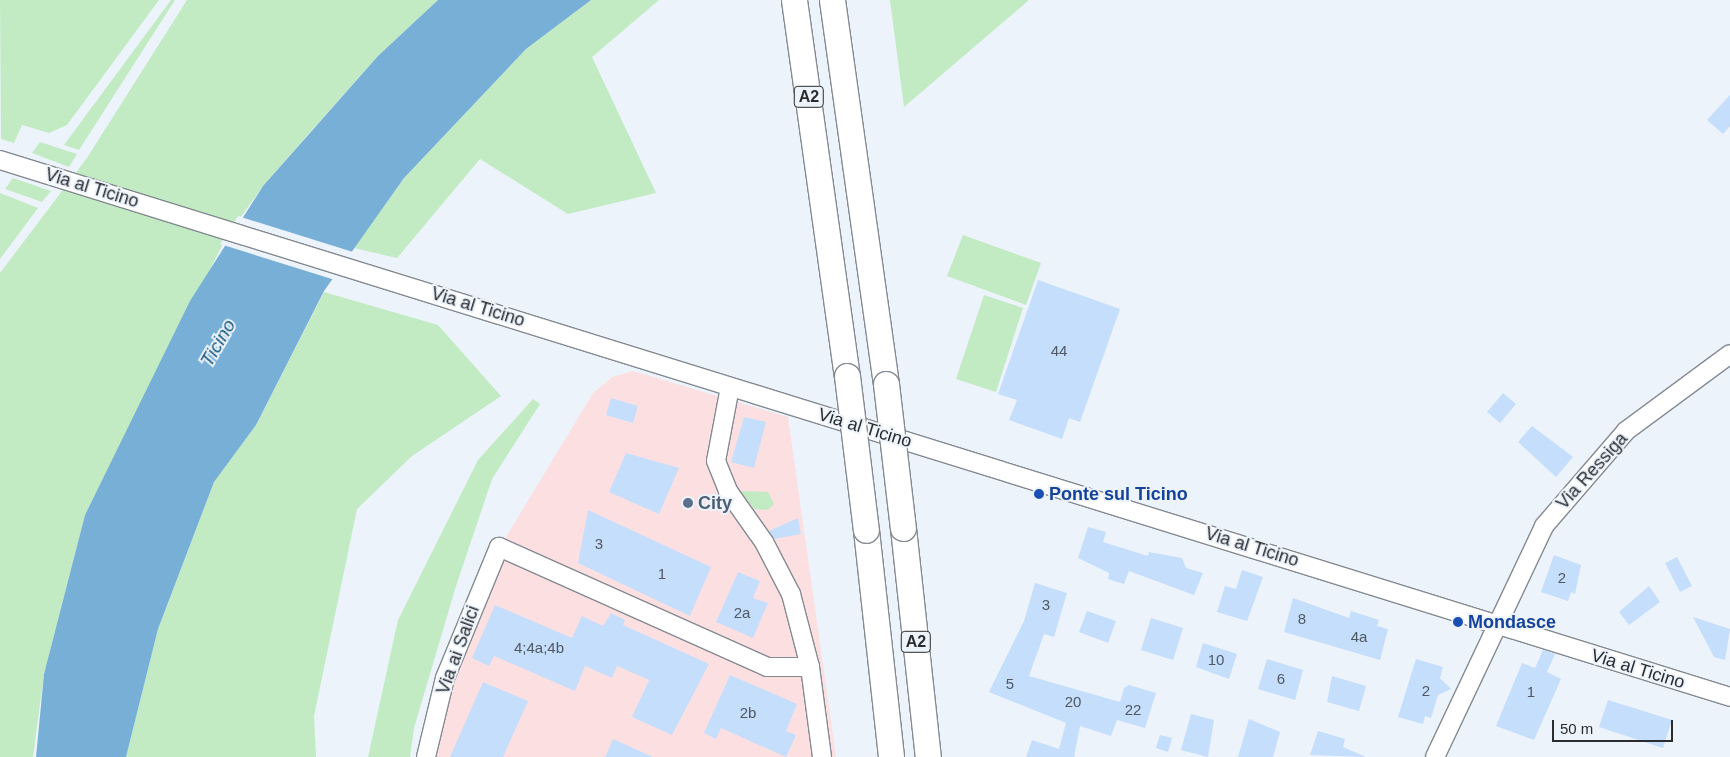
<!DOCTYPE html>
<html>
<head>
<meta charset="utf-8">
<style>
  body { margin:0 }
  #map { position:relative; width:1730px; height:757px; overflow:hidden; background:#ecf3fa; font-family:Helvetica,sans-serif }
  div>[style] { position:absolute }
  .industrial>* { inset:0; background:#fce0e1 }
  .green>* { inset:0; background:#c2ebc3 }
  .water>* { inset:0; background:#77afd7 }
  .pier>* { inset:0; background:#ecf3fa }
  .building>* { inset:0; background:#c4defc }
  .roads { filter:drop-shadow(1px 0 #848a91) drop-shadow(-1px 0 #848a91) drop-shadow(0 1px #848a91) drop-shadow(0 -1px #848a91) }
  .minor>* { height:18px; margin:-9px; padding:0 9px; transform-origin:9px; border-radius:9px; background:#fff }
  .highway>* { height:25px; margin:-12.5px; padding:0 12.5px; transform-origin:12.5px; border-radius:12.5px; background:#fff }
  .bridges { filter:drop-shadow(1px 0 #848a91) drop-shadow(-1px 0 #848a91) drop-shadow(0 1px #848a91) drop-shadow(0 -1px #848a91) }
  .highway-bridge>* { height:25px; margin:-12.5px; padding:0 12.5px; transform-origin:12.5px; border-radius:12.5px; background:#fff }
  .dots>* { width:14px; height:14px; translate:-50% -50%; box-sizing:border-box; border:2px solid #ecf3fa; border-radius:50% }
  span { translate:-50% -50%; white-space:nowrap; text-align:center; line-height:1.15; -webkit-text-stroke:4px #ecf3fa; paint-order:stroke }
  .number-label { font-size:15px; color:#505862 }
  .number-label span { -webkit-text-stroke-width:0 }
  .shield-label span { padding:1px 4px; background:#ecf3fa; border:1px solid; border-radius:4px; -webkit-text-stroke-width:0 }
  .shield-label { font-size:16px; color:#2a2c2f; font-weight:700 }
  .street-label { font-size:18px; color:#2a2c2f }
  .transit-label { font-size:18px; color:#164399; font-weight:700 }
  .left { translate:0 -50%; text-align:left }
  .service-label { font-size:18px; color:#4e5e75; font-weight:700 }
  .water-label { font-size:19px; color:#175880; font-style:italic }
  .scale { position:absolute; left:1552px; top:720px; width:121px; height:22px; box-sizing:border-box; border:2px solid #2a2c2f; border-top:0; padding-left:6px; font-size:15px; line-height:18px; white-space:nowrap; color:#2a2c2f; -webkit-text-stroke:4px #ecf3fa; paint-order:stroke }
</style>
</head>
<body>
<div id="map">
  <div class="industrial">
    <div style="clip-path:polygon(633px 371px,788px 417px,836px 757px,434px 757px,447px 695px,506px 537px,593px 393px,612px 377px)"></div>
  </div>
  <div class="green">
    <div style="clip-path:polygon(0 0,159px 0,67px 125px,49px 133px,22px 125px,14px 143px,1px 139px)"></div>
    <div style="clip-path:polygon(171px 0,175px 0,79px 150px,64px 145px)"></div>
    <div style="clip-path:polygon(187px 0,438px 0,378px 56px,310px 132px,263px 186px,227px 236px,85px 515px,44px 674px,33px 757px,0 757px,0 273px,87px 158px)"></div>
    <div style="clip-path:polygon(591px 0,659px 0,592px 57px,656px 193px,568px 214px,480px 159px,397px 258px,354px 248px,404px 178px,526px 49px)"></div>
    <div style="clip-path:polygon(890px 0,1029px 0,904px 107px)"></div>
    <div style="clip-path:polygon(40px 142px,77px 154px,69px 167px,32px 153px)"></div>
    <div style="clip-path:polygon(13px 178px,51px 191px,42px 202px,5px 189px)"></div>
    <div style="clip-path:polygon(0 193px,38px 208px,0 259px)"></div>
    <div style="clip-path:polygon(963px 235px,1041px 263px,1026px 305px,947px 276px)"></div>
    <div style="clip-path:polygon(324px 292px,438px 325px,501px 396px,412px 456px,357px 509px,314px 716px,316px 757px,126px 757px,158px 629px,214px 482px,256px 425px)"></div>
    <div style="clip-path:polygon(984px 295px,1023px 308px,996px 392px,956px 379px)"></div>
    <div style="clip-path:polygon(533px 399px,540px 404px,492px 479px,456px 586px,414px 728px,410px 757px,368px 757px,398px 620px,478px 460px)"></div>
    <div style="clip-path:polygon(740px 491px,768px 492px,774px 504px,768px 510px,754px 509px)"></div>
  </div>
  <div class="water">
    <div style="clip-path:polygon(438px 0,591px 0,526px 49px,404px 178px,324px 291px,256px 425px,214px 482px,158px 629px,126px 757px,36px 757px,44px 674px,85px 515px,190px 301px,263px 186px,378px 56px)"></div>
  </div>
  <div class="pier">
    <div style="clip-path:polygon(238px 216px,353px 252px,335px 280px,220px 244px)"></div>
  </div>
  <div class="building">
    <div style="clip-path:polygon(1730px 95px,1730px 126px,1723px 134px,1707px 120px)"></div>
    <div style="clip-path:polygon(1038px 280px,1120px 309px,1080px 422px,1069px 418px,1062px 439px,1009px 420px,1017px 400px,998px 394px)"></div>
    <div style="clip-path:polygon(1503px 393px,1516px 404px,1500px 423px,1487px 412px)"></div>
    <div style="clip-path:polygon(611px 398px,638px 406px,633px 423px,606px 415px)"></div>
    <div style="clip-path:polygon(744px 417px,766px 422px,754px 468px,731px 462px)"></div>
    <div style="clip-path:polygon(1532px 426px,1573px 457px,1556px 477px,1518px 442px)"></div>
    <div style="clip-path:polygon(626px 453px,679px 468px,659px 514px,609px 492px)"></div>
    <div style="clip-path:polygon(588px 510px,711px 567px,690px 616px,578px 563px)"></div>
    <div style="clip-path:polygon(798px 518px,801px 534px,774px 539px,769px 531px)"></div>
    <div style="clip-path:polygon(1088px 527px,1106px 532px,1103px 542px,1148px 556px,1149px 552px,1182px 558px,1186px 568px,1203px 573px,1194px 595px,1129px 571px,1124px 584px,1108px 579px,1109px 573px,1078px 558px)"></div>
    <div style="clip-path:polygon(1554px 555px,1581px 565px,1575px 594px,1571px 592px,1568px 601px,1541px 592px)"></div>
    <div style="clip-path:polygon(1677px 557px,1692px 586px,1680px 592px,1665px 563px)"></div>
    <div style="clip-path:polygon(1242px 570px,1263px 577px,1247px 621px,1217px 612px,1225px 586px,1236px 589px)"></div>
    <div style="clip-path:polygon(738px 572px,760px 581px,753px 598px,768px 603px,753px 638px,716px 622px)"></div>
    <div style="clip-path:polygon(1035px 583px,1067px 593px,1054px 637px,1044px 634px,1029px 676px,1120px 702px,1124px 688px,1129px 685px,1156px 693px,1145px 728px,1117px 720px,1111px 736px,1080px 726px,1074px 757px,1026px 757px,1032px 740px,1059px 749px,1066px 723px,989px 692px,1024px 621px)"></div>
    <div style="clip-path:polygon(1649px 586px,1660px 602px,1629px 625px,1619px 612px)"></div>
    <div style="clip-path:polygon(1293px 598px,1349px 618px,1351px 611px,1379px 620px,1377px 626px,1388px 629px,1380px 660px,1284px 632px)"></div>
    <div style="clip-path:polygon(495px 605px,572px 638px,582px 616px,603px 626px,611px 613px,625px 620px,623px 625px,709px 664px,672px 735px,632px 717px,649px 680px,617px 666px,612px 678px,585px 666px,575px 691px,494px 656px,489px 666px,472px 658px)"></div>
    <div style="clip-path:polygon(1087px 611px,1116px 621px,1108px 643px,1079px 632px)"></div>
    <div style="clip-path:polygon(1693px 617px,1730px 629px,1725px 660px,1714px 657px)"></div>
    <div style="clip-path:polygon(1151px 618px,1183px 628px,1173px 660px,1141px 650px)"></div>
    <div style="clip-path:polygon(1203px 643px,1237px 654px,1229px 679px,1196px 667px)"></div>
    <div style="clip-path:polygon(1543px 650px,1555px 654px,1547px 672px,1561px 679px,1534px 740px,1496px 726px,1522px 663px,1535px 668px)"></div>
    <div style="clip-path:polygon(1267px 659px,1303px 670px,1295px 700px,1258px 689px)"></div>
    <div style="clip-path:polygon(1416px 659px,1443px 667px,1440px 678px,1451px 689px,1438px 695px,1431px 718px,1425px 716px,1423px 724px,1398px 717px)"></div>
    <div style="clip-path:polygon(730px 675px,797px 704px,786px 731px,796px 735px,786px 757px,721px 728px,716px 739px,704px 733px)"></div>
    <div style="clip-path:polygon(1332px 676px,1366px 686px,1359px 711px,1327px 702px)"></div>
    <div style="clip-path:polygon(483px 682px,528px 701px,503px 757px,450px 757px)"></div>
    <div style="clip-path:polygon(1608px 700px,1672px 720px,1663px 748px,1599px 727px)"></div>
    <div style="clip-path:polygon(1191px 714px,1214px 720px,1208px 757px,1181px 750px)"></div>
    <div style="clip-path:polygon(1249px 719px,1280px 732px,1273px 757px,1238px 757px)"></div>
    <div style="clip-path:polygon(1318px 731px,1345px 739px,1343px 747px,1366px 757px,1310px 755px)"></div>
    <div style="clip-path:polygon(1160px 735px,1172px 738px,1168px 752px,1156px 748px)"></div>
    <div style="clip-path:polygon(613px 739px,653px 757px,605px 757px)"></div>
  </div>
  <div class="roads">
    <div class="minor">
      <div style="left:0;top:160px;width:1811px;rotate:17.24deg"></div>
      <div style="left:730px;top:387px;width:75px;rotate:100.7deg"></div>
      <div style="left:716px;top:461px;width:32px;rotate:68deg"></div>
      <div style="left:728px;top:491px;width:62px;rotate:54.8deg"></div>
      <div style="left:764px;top:542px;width:59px;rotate:62.6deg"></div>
      <div style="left:791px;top:594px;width:75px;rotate:75.4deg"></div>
      <div style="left:810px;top:667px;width:91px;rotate:82.4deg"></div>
      <div style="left:426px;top:757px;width:81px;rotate:-76.5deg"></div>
      <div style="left:445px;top:678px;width:142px;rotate:-67.6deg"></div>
      <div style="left:499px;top:547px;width:294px;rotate:24.1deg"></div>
      <div style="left:767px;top:667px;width:43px"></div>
      <div style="left:1435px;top:757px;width:255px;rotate:-64.7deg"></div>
      <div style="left:1544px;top:526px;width:125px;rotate:-49.2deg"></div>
      <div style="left:1626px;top:431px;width:129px;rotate:-36.5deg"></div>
    </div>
    <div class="highway">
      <div style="left:794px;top:0;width:380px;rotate:82deg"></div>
      <div style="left:832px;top:0;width:388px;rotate:82deg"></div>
      <div style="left:903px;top:528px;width:230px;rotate:83.8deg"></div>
      <div style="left:866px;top:530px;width:228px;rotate:83.7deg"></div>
    </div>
  </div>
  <div class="bridges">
    <div class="highway-bridge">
      <div style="left:847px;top:376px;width:155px;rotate:83deg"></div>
      <div style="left:886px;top:384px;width:145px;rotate:83.3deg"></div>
    </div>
  </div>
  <div class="dots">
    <div style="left:1039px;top:494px;background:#1a4fb4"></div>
    <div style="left:688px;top:503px;background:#5c6f8a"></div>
    <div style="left:1458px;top:622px;background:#1a4fb4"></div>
  </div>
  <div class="number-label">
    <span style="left:1059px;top:351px">44</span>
    <span style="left:599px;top:544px">3</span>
    <span style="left:662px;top:574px">1</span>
    <span style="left:1562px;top:578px">2</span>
    <span style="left:1046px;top:605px">3</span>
    <span style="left:742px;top:613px">2a</span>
    <span style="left:1302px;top:619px">8</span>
    <span style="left:1359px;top:637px">4a</span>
    <span style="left:539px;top:648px">4;4a;4b</span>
    <span style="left:1216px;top:660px">10</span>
    <span style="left:1281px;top:679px">6</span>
    <span style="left:1010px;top:684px">5</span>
    <span style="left:1426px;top:691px">2</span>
    <span style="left:1531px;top:692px">1</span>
    <span style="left:1073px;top:702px">20</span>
    <span style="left:1133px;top:710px">22</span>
    <span style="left:748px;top:713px">2b</span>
  </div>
  <div class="shield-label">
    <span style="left:809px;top:97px">A2</span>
    <span style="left:916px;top:642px">A2</span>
  </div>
  <div class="street-label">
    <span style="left:92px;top:188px;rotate:17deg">Via al Ticino</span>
    <span style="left:478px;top:307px;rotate:17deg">Via al Ticino</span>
    <span style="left:865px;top:428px;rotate:17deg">Via al Ticino</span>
    <span style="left:1592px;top:471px;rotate:-48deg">Via Ressiga</span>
    <span style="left:1252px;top:547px;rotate:17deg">Via al Ticino</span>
    <span style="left:458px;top:650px;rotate:-70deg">Via ai Salici</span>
    <span style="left:1638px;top:669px;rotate:17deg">Via al Ticino</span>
  </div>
  <div class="transit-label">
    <span class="left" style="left:1049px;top:494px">Ponte sul Ticino</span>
    <span class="left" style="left:1468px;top:622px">Mondasce</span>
  </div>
  <div class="service-label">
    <span class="left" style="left:698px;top:503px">City</span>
  </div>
  <div class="water-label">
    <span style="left:218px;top:343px;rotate:-60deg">Ticino</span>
  </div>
  <div class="scale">50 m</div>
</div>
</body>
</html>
